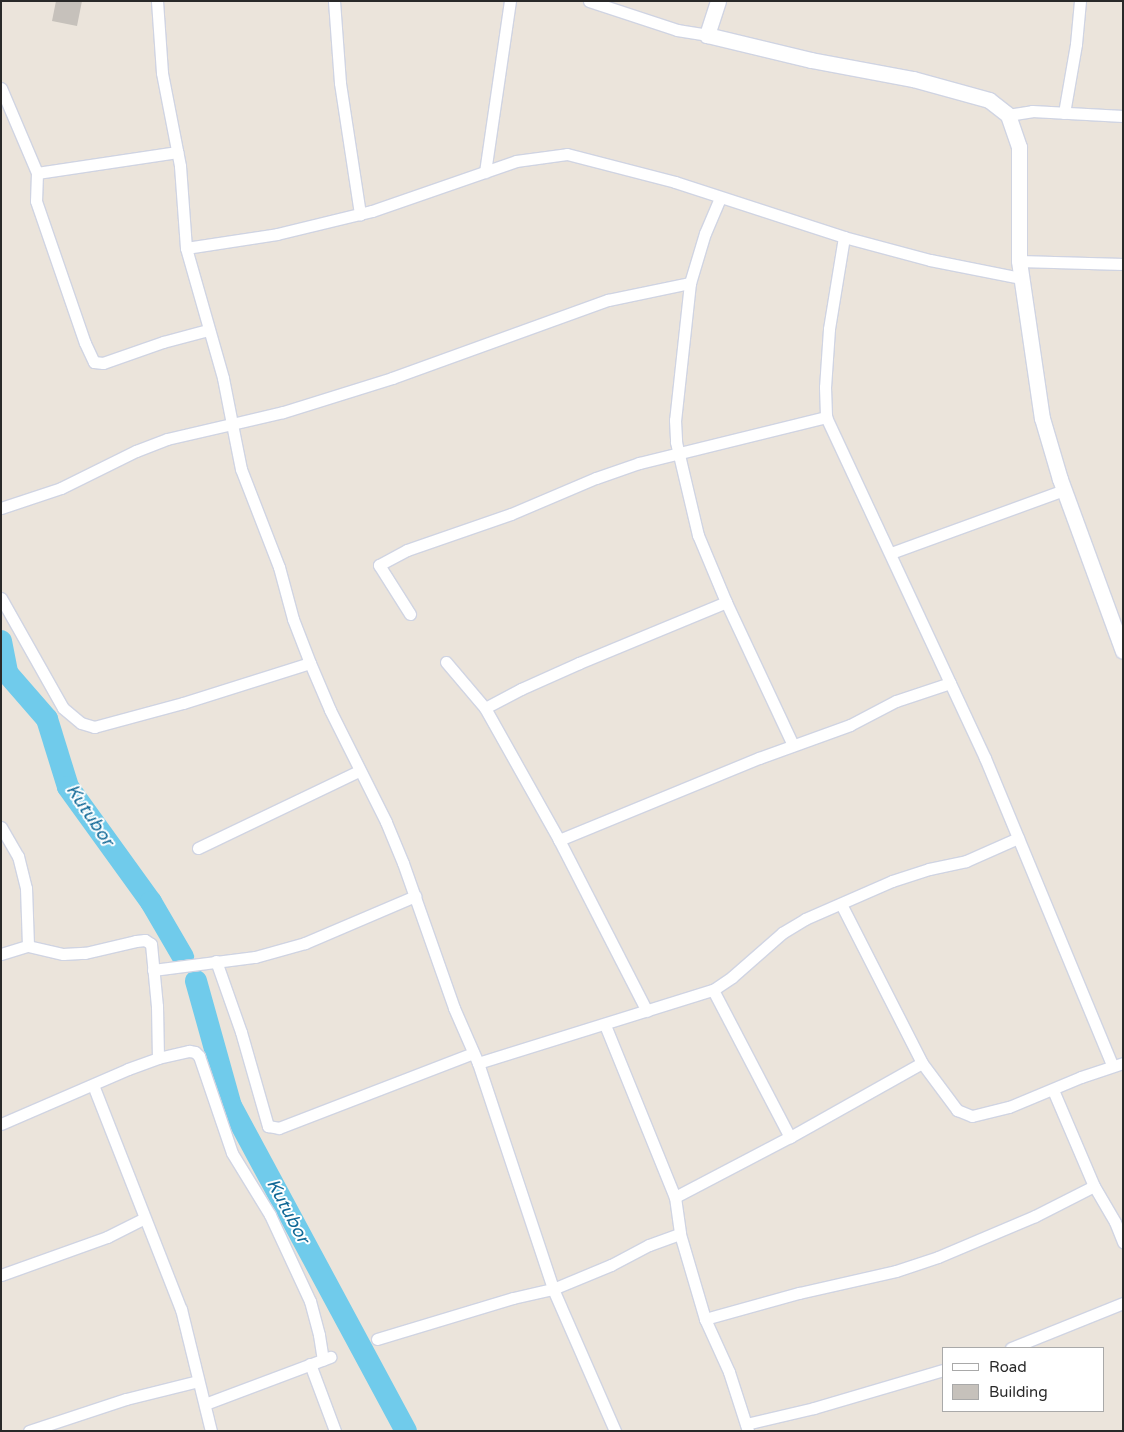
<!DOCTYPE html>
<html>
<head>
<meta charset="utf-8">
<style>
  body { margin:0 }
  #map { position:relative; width:1124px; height:1432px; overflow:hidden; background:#ebe4db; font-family:"Varela Round",sans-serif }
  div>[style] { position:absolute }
  .river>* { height:22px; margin:-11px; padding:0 11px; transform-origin:11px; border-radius:11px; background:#70cbeb }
  .building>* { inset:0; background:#c6c1bb }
  .roads { filter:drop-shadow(1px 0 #d0d4e2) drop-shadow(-1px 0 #d0d4e2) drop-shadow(0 1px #d0d4e2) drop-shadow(0 -1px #d0d4e2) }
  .street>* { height:11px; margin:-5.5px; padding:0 5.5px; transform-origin:5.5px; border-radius:5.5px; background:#fff }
  .secondary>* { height:15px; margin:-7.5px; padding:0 7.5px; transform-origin:7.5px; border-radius:7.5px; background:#fff }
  span { translate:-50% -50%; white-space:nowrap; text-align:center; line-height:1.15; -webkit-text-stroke:4px #fff; paint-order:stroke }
  .water-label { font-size:18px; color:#106896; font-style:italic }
  .frame { position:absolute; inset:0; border:2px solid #292929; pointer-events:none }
  .legend { position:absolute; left:942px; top:1347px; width:162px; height:65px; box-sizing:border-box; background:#fff; border:1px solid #a9a9a9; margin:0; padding:6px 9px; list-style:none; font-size:15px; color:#292929 }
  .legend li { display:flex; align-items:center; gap:10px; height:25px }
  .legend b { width:25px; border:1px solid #a9a9a9 }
</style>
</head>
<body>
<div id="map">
  <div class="river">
    <div style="left:1px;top:641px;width:33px;rotate:79deg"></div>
    <div style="left:7px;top:673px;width:61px;rotate:49deg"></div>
    <div style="left:47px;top:719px;width:71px;rotate:72.8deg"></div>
    <div style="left:68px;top:787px;width:142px;rotate:54.2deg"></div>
    <div style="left:151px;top:902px;width:64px;rotate:59.8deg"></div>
    <div style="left:196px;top:981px;width:130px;rotate:74.4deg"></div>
    <div style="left:231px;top:1106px;width:369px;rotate:61.7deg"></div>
  </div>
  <div class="building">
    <div style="clip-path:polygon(56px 1px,82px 1px,77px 26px,52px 21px)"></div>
  </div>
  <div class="roads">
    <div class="street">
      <div style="left:157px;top:1px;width:72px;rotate:86deg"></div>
      <div style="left:162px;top:73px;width:95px;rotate:79deg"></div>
      <div style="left:180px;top:166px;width:82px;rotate:85.8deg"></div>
      <div style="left:186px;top:248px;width:135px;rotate:74.1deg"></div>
      <div style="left:223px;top:378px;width:47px;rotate:78.9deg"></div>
      <div style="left:232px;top:424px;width:52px;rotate:-13.2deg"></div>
      <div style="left:283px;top:412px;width:114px;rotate:-17.3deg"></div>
      <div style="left:392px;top:378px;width:230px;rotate:-19.9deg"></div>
      <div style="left:608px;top:300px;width:84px;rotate:-11.7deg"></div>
      <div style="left:334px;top:1px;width:82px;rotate:85.8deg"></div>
      <div style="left:340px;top:83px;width:133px;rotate:81.3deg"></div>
      <div style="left:589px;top:1px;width:93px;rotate:18.2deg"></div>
      <div style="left:677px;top:30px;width:30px;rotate:9deg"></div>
      <div style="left:1px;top:88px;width:92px;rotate:67deg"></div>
      <div style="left:37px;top:173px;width:28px;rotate:92deg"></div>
      <div style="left:36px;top:201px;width:150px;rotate:71deg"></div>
      <div style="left:85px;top:343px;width:21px;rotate:65deg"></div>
      <div style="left:94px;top:362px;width:9px;rotate:6deg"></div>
      <div style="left:103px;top:363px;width:64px;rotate:-19.3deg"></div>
      <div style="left:163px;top:342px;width:47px;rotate:-14.9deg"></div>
      <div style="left:1064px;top:113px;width:70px;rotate:-80.1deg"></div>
      <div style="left:1076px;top:44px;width:43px;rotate:-84.7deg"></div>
      <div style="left:1008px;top:115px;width:24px;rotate:-9deg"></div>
      <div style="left:1032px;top:111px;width:91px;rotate:3.1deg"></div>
      <div style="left:485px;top:172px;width:173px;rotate:-81.7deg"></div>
      <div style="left:37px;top:173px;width:142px;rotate:-8.5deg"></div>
      <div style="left:720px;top:198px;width:38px;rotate:113deg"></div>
      <div style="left:705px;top:233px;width:52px;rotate:106.7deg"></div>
      <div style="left:690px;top:283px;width:138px;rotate:96.2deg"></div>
      <div style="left:675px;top:420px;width:22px;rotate:87deg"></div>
      <div style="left:676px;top:442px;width:96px;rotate:76.7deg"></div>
      <div style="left:698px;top:535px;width:73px;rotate:67.3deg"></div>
      <div style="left:844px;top:237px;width:93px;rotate:99.3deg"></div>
      <div style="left:829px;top:329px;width:58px;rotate:93.9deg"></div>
      <div style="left:825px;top:387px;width:30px;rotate:88deg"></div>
      <div style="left:826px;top:417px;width:376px;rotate:65deg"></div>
      <div style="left:985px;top:758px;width:332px;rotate:67.5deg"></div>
      <div style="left:186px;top:248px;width:92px;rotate:-8.7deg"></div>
      <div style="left:277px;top:234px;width:98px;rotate:-13.6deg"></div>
      <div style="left:372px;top:211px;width:152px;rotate:-19.1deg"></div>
      <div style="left:516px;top:161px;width:51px;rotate:-7.8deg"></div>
      <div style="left:567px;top:154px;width:112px;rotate:14.5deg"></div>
      <div style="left:675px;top:182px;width:178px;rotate:18deg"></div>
      <div style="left:844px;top:237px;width:89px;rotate:15deg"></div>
      <div style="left:930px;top:260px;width:93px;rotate:11.2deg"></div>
      <div style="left:1019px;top:261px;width:104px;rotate:1.7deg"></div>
      <div style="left:1px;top:508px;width:63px;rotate:-18.4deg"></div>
      <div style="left:61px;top:488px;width:84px;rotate:-26.3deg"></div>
      <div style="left:136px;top:451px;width:33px;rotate:-21deg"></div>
      <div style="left:167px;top:439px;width:67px;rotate:-13deg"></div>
      <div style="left:232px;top:424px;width:46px;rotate:78.7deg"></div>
      <div style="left:241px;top:469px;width:105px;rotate:68.8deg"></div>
      <div style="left:279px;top:567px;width:54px;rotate:74.9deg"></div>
      <div style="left:293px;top:619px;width:47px;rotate:68.9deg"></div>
      <div style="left:310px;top:663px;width:51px;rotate:66.9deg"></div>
      <div style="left:330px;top:710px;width:125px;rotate:63.4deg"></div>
      <div style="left:386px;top:822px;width:44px;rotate:67.5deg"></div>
      <div style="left:403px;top:863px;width:154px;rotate:70.6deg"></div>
      <div style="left:454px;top:1008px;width:60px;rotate:66.4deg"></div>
      <div style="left:478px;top:1063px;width:238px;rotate:71.6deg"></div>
      <div style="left:553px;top:1289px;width:155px;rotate:66.4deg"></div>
      <div style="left:891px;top:553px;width:184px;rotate:-20deg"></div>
      <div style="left:1px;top:598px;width:126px;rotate:60.6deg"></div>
      <div style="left:63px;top:708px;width:23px;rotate:40deg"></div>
      <div style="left:81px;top:723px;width:14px;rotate:17deg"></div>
      <div style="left:94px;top:727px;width:92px;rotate:-15.1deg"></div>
      <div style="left:183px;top:703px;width:133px;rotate:-17.5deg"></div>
      <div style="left:410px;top:614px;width:58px;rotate:-122.3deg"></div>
      <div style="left:379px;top:565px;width:32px;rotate:-28deg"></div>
      <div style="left:407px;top:550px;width:110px;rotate:-19.1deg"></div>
      <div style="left:511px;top:514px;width:92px;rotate:-23deg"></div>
      <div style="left:596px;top:478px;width:46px;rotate:-19.2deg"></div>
      <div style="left:639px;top:463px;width:193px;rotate:-13.8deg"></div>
      <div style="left:446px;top:662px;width:60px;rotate:49.7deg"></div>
      <div style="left:485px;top:708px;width:151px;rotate:60.7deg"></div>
      <div style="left:559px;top:840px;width:192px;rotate:62.8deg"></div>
      <div style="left:485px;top:708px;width:41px;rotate:-27.8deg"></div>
      <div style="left:521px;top:689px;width:64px;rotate:-24.1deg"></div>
      <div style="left:579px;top:663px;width:159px;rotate:-22.5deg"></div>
      <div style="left:726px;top:602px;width:158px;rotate:64.9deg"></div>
      <div style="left:1px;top:827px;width:34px;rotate:60deg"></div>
      <div style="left:18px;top:856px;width:33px;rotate:76deg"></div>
      <div style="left:26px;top:888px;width:58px;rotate:88deg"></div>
      <div style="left:559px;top:840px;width:216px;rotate:-22.3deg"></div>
      <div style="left:759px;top:758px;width:97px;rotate:-19.9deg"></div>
      <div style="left:850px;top:725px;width:52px;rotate:-27.6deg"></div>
      <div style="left:896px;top:701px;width:57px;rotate:-18.4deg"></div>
      <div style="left:198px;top:848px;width:178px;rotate:-25.6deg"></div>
      <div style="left:841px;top:904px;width:178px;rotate:63deg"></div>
      <div style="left:922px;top:1063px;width:59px;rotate:53.3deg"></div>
      <div style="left:957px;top:1110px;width:16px;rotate:22deg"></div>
      <div style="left:972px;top:1116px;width:38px;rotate:-14deg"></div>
      <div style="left:1009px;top:1107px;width:78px;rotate:-22.6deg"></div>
      <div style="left:1081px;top:1077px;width:44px;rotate:-18.4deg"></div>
      <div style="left:1px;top:954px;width:28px;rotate:-17deg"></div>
      <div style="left:28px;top:946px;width:36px;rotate:13deg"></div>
      <div style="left:63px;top:954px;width:22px;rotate:-3deg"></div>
      <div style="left:85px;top:953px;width:52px;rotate:-13.2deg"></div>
      <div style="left:136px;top:941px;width:9px;rotate:-6deg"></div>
      <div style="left:145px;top:940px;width:7px;rotate:34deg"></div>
      <div style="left:151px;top:944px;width:62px;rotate:84.5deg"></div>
      <div style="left:157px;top:1006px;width:52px;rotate:88.9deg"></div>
      <div style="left:216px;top:961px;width:75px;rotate:70.6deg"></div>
      <div style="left:241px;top:1032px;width:98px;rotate:74deg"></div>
      <div style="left:268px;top:1126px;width:11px;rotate:10deg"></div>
      <div style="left:279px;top:1128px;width:208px;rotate:-21.1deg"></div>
      <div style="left:153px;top:970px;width:103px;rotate:-7.3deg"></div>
      <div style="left:255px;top:957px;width:52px;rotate:-15.6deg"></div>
      <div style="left:305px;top:943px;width:120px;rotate:-23.1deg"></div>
      <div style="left:713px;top:990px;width:166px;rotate:62.4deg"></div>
      <div style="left:605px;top:1025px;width:186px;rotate:67.9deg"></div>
      <div style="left:675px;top:1197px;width:37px;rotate:82deg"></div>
      <div style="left:680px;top:1234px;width:89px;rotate:73.6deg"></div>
      <div style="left:705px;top:1319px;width:58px;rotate:65.6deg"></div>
      <div style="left:729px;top:1372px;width:62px;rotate:72.1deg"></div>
      <div style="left:478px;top:1063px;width:246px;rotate:-17.3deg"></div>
      <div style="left:713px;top:990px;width:23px;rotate:-34deg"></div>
      <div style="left:732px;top:977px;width:67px;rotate:-41.3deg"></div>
      <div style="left:782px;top:933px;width:27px;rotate:-31deg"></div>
      <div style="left:805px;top:919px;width:95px;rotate:-23.6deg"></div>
      <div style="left:892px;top:881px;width:39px;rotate:-18deg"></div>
      <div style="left:929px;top:869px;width:38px;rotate:-12deg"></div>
      <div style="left:966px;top:861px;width:57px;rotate:-23.9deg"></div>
      <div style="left:93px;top:1085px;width:241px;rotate:68.6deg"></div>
      <div style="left:181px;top:1309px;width:126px;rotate:76.2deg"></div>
      <div style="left:1053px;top:1090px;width:104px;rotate:66.9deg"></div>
      <div style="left:1094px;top:1186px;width:42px;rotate:59.7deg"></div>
      <div style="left:1115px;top:1222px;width:22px;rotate:68deg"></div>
      <div style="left:1px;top:1124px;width:138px;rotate:-23.4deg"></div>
      <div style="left:128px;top:1069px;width:32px;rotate:-20deg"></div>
      <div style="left:158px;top:1058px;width:32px;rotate:-13deg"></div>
      <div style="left:189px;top:1051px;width:6px;rotate:9deg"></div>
      <div style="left:195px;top:1052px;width:6px;rotate:45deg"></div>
      <div style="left:199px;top:1056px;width:102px;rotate:71.2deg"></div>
      <div style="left:232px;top:1153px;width:73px;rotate:58.5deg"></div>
      <div style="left:270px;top:1215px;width:95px;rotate:65.1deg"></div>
      <div style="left:310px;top:1301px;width:35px;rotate:75deg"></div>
      <div style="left:319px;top:1335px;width:25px;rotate:81deg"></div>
      <div style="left:675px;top:1197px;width:130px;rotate:-27.6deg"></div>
      <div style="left:790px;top:1137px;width:151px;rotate:-29.3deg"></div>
      <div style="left:1px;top:1275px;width:113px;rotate:-19.7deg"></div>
      <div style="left:107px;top:1237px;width:42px;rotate:-26.6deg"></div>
      <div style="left:705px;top:1319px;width:98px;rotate:-15.5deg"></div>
      <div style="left:799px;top:1293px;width:99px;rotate:-12.8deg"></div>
      <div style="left:896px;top:1271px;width:44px;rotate:-18.4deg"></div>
      <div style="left:938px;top:1257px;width:105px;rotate:-22.9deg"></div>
      <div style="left:1035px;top:1216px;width:66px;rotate:-27deg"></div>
      <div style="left:377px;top:1339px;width:142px;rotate:-16.8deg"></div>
      <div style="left:513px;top:1298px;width:41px;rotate:-12.7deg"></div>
      <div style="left:553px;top:1289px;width:63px;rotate:-22.5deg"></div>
      <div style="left:611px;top:1265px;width:43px;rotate:-27.8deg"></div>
      <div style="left:649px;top:1245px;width:33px;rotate:-20deg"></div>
      <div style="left:1011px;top:1348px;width:121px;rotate:-21.9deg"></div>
      <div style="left:310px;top:1364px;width:72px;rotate:69.5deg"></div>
      <div style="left:205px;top:1404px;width:134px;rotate:-20.6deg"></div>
      <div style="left:746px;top:1424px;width:70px;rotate:-13.2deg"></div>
      <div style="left:814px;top:1408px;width:134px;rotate:-16.4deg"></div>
      <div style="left:29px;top:1431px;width:102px;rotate:-18.3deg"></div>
      <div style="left:126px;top:1399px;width:74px;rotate:-14deg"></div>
    </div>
    <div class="secondary">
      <div style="left:718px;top:1px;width:36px;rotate:108deg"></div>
      <div style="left:707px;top:35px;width:107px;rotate:13.5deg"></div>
      <div style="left:811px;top:60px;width:104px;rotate:10.6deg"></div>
      <div style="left:913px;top:79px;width:79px;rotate:15.4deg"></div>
      <div style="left:989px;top:100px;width:24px;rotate:38deg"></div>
      <div style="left:1008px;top:115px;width:34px;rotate:71deg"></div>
      <div style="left:1019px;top:147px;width:114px;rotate:90deg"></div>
      <div style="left:1019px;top:261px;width:159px;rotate:81.7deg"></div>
      <div style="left:1042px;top:418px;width:64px;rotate:73.6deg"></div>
      <div style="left:1060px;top:479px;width:183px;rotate:69.9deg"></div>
    </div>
  </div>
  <div class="water-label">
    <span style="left:90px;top:815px;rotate:56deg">Kutubor</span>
    <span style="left:288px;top:1211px;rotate:62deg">Kutubor</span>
  </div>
  <div class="frame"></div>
  <ul class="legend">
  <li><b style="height:6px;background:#fff"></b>Road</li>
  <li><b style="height:14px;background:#c6c1bb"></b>Building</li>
  </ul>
</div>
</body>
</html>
